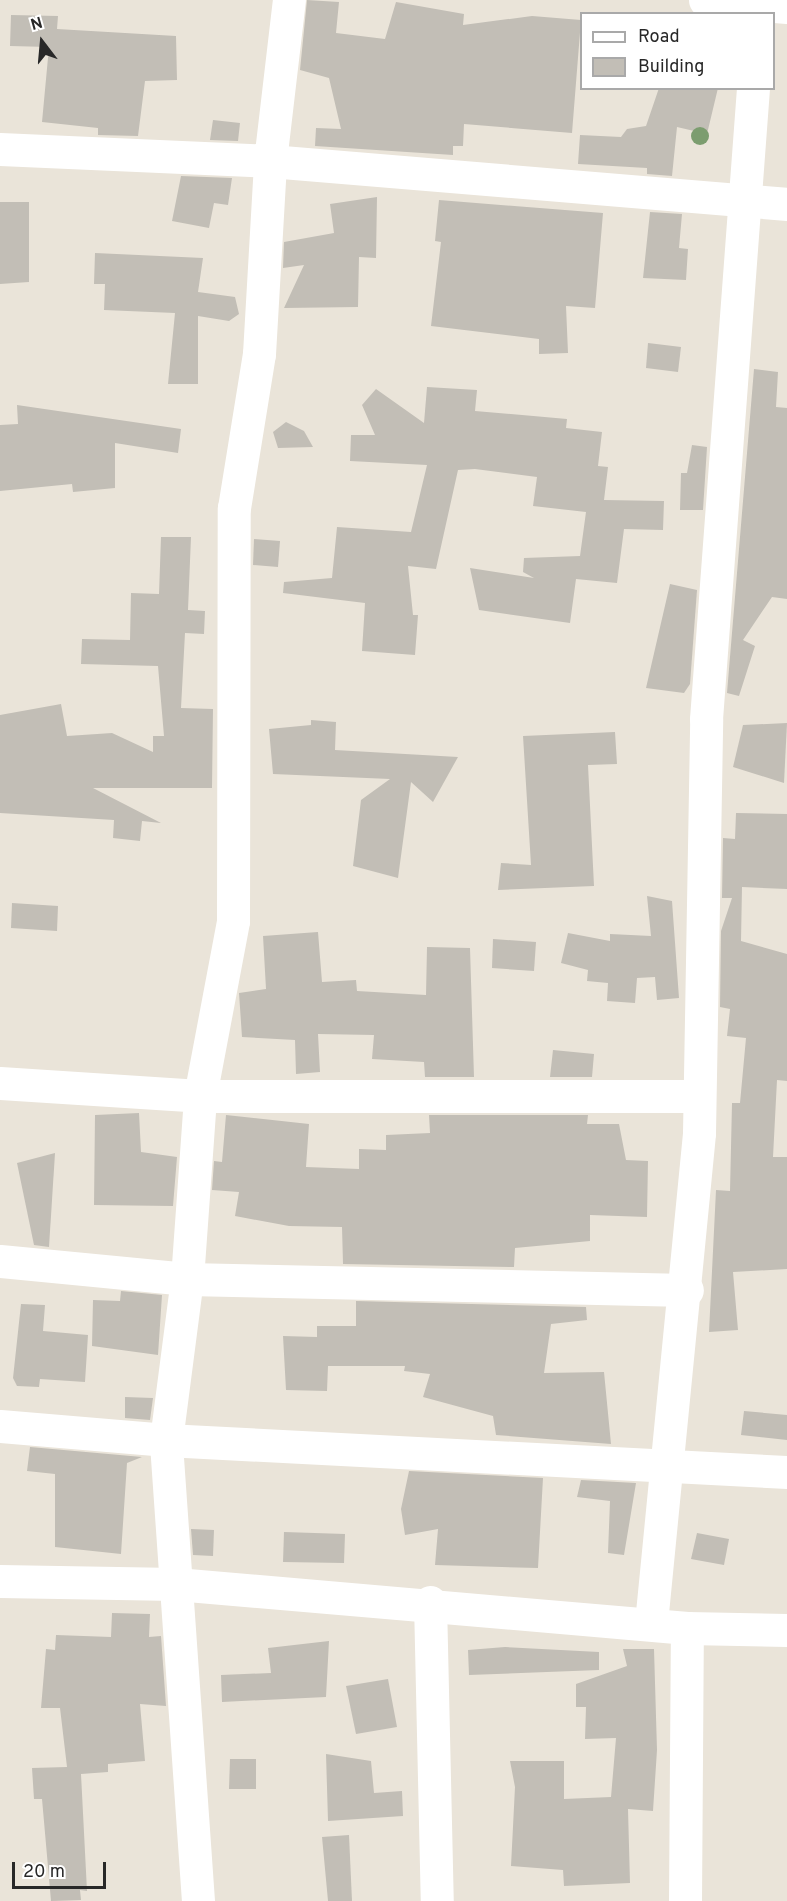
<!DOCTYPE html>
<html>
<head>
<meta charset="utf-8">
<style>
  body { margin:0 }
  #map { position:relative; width:787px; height:1901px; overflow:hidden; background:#eae4d9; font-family:Overpass,sans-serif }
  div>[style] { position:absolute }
  .building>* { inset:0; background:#c2beb6 }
  .minor>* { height:33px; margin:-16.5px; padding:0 16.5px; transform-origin:16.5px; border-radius:16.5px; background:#fff }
  .trees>* { width:18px; height:18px; margin:-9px; border-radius:50%; background:#7c9d6f }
  span { translate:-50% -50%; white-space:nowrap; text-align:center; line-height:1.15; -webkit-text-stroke:4.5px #fff; paint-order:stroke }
  .legend { position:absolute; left:580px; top:12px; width:195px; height:78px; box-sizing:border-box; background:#fff; border:2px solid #a9a9a9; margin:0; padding:8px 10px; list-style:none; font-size:18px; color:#282828 }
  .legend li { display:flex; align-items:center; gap:12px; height:30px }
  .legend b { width:30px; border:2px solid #a9a9a9 }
  .north { position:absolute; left:12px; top:12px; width:60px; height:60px; -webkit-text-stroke:4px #fff; paint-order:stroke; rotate:344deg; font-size:16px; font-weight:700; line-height:24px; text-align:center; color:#282828 }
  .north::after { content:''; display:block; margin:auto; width:21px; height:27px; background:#282828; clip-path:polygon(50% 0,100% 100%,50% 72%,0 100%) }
  .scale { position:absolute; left:12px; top:1862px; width:94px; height:27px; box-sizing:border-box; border:3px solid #282828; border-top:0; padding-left:8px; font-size:18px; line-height:21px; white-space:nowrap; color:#282828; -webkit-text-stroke:4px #fff; paint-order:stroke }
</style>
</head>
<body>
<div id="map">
  <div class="building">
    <div style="clip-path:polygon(307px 0,339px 2px,336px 33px,385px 39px,396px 2px,464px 14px,463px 25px,532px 16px,581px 20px,572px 133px,464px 124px,463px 146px,453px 146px,453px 155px,315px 146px,316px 128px,341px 129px,329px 78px,300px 70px)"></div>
    <div style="clip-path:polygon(11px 15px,58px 16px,57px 29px,176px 36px,177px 80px,145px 81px,138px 136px,98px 135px,98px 128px,42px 122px,49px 47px,10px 46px)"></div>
    <div style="clip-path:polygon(659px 88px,718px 88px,707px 134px,677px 127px,672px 176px,647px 174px,647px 168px,578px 164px,580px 135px,621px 137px,627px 129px,646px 126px)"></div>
    <div style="clip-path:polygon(213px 120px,240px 123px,238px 141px,210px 140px)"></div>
    <div style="clip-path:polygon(181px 176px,232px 178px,228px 205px,214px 203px,209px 228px,172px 221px)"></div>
    <div style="clip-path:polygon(377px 197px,376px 258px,359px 257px,358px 307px,284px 308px,304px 265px,283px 268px,284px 242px,334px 233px,330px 204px)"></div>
    <div style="clip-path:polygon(439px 200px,603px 213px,595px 308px,566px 306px,568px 353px,539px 354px,539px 339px,431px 326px,441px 242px,435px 241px)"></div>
    <div style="clip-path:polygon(0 202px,29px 202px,29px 282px,0 284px)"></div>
    <div style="clip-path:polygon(650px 212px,682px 214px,679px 248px,688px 249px,686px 280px,643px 278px)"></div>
    <div style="clip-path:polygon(95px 253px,203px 258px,198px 292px,235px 297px,239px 314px,229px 321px,198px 316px,198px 384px,168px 384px,175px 313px,104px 310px,105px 284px,94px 284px)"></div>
    <div style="clip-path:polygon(648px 343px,681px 347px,678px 372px,646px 368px)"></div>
    <div style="clip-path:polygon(754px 369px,778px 372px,776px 407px,787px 408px,787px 599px,772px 597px,743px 640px,755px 646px,739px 696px,727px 693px)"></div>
    <div style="clip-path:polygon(427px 387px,477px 390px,475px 411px,567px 419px,566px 428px,602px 432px,598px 466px,608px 467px,604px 500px,664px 501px,663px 530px,624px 529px,617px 583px,576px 579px,570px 623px,479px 610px,470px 568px,534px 578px,523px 572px,524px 558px,580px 556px,586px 512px,533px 506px,537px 477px,475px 469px,458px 470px,436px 569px,408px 566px,413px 615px,418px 615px,415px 655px,362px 651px,365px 603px,283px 593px,284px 582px,332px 578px,337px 527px,411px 532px,427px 465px,350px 461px,351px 435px,375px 435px,362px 405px,376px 389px,424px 423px)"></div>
    <div style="clip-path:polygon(17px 405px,181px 429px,178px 453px,115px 443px,115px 488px,73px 492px,72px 484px,0 491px,0 425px,18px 424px)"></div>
    <div style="clip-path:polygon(286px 422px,304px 431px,313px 447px,278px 448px,273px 432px)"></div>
    <div style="clip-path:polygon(692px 445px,707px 447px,703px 510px,680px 510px,681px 473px,687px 473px)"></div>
    <div style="clip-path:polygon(161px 537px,191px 537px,188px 610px,205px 611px,204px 634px,185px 633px,181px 708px,213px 709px,212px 788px,93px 788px,161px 823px,142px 821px,140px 841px,113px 838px,114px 820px,0 813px,0 715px,61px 704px,67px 736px,112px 733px,153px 752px,153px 736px,164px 736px,158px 666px,81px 664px,82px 639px,130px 640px,131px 593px,159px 594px)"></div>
    <div style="clip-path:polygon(254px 539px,280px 541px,278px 567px,253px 565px)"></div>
    <div style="clip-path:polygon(670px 584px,697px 590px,690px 684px,684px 693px,646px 688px)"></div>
    <div style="clip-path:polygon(311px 720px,336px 722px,335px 750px,458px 757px,433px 802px,411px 782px,398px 878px,353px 866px,361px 800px,390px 779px,273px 774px,269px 729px,311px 725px)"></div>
    <div style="clip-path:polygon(787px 723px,784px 783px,733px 767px,743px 725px)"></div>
    <div style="clip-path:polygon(615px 732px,617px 764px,588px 765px,594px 886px,498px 890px,501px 863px,531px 865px,523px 736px)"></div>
    <div style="clip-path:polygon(736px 813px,787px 814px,787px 889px,742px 887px,741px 941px,787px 954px,787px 1081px,777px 1080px,773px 1157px,787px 1157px,787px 1269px,733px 1272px,738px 1330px,709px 1332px,716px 1190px,730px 1191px,732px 1103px,740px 1103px,746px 1038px,727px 1036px,730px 1009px,720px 1007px,721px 931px,732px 898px,722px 898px,723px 838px,735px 839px)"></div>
    <div style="clip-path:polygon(647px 896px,672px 901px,679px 998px,657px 1000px,655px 977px,637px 978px,635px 1003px,607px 1001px,608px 983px,587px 981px,588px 970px,561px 963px,568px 933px,610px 941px,610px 934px,651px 936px)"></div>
    <div style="clip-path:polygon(12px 903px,58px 906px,57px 931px,11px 928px)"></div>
    <div style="clip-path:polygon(318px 932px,322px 982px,356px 980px,357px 991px,426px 995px,427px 947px,470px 948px,474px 1077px,425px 1077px,424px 1062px,372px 1059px,374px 1035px,318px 1034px,320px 1072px,296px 1074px,295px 1040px,242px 1037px,239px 993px,266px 989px,263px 936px)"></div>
    <div style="clip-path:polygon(493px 939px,536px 942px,534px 971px,492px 968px)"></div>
    <div style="clip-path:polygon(553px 1050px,594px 1054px,592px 1077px,550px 1077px)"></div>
    <div style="clip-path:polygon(139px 1113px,141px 1152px,177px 1157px,173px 1206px,94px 1205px,95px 1115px)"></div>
    <div style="clip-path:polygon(226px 1115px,309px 1124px,306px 1167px,359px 1169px,359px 1149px,386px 1150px,386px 1135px,430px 1133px,429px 1115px,588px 1115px,587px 1124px,619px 1124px,626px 1160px,648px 1161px,647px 1217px,590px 1215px,590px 1241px,515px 1248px,514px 1267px,343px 1264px,342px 1227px,289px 1226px,235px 1216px,239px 1192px,212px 1190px,214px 1161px,222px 1162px)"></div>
    <div style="clip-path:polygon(55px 1153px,49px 1247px,34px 1245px,17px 1163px)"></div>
    <div style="clip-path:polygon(121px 1291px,162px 1295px,158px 1355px,92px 1346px,93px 1300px,120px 1301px)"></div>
    <div style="clip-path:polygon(356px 1301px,586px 1307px,587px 1320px,551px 1324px,544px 1373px,604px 1372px,611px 1444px,496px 1435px,493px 1416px,423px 1397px,430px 1374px,404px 1371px,405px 1366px,328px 1366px,327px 1391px,286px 1390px,283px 1336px,317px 1337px,317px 1326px,356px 1326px)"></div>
    <div style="clip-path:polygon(21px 1304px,45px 1305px,43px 1331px,88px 1335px,85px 1382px,40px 1379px,39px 1387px,17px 1386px,13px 1378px)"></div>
    <div style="clip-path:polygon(125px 1397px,153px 1398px,150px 1420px,125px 1418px)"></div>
    <div style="clip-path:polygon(744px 1411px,787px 1415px,787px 1440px,741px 1435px)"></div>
    <div style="clip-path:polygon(30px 1447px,142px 1457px,127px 1463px,121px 1554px,55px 1547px,55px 1474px,27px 1471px)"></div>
    <div style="clip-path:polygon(409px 1471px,543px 1478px,538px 1568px,435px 1565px,438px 1529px,405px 1535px,401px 1509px)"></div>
    <div style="clip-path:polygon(581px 1480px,636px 1483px,624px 1555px,608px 1553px,610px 1501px,577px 1497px)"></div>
    <div style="clip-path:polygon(191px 1529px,214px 1530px,213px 1556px,193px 1555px)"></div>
    <div style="clip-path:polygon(284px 1532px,345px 1534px,344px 1563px,283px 1562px)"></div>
    <div style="clip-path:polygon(697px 1533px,729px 1539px,724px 1565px,691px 1559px)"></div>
    <div style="clip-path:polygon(112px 1613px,150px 1614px,149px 1637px,161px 1636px,166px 1706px,140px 1704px,145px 1761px,108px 1764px,108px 1772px,81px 1774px,87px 1891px,80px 1890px,81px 1900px,51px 1901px,42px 1799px,34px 1799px,32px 1768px,67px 1767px,60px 1708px,41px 1708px,46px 1649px,55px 1650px,56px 1635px,111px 1637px)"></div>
    <div style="clip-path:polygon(329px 1641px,326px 1697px,222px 1702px,221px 1675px,271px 1673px,268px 1648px)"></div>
    <div style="clip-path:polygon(505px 1647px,599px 1652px,599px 1670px,469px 1675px,468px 1650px)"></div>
    <div style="clip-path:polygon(623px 1649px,654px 1649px,657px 1750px,653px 1811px,628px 1809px,630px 1883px,564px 1886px,563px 1870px,511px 1866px,515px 1787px,510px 1761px,564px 1761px,564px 1799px,611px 1797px,616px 1738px,585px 1739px,586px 1707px,576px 1707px,576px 1684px,627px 1666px)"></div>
    <div style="clip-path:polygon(388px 1679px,397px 1727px,356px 1734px,346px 1686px)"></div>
    <div style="clip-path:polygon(326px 1754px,371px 1761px,374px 1793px,402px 1791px,403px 1816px,328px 1821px)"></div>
    <div style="clip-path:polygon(230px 1759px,256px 1759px,256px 1789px,229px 1789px)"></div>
    <div style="clip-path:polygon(349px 1835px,352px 1901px,328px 1901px,322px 1837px)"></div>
  </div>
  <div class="minor">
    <div style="left:705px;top:0;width:82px;rotate:4.9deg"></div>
    <div style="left:0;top:149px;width:270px;rotate:2.5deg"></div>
    <div style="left:270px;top:161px;width:519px;rotate:4.75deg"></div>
    <div style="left:0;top:1083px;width:200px;rotate:3.7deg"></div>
    <div style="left:200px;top:1096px;width:496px"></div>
    <div style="left:0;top:1261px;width:188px;rotate:5.5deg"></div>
    <div style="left:187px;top:1279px;width:500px;rotate:1.26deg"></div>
    <div style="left:0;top:1426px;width:167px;rotate:4.8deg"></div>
    <div style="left:166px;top:1440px;width:622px;rotate:2.95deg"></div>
    <div style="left:0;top:1581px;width:176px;rotate:1deg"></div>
    <div style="left:176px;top:1584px;width:513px;rotate:4.92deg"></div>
    <div style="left:687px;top:1628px;width:100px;rotate:1.1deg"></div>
    <div style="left:430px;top:1602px;width:299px;rotate:88.7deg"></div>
    <div style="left:651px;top:1623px;width:492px;rotate:-84.4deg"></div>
    <div style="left:699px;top:1133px;width:414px;rotate:-89deg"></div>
    <div style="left:706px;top:719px;width:633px;rotate:-85.74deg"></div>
    <div style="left:198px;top:1901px;width:462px;rotate:-94deg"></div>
    <div style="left:166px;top:1440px;width:162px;rotate:-82.6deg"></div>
    <div style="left:187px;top:1279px;width:183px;rotate:-85.9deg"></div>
    <div style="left:200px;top:1096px;width:178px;rotate:-79.3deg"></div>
    <div style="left:233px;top:921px;width:413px;rotate:-89.9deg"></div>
    <div style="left:234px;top:508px;width:156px;rotate:-80.8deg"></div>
    <div style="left:259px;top:354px;width:193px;rotate:-86.7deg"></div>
    <div style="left:270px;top:161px;width:162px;rotate:-83.3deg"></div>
    <div style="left:685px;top:1901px;width:273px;rotate:-89.6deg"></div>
  </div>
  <div class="trees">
    <div style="left:700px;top:136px"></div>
  </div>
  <ul class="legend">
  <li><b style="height:8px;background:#fff"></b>Road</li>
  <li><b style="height:16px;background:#c2beb6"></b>Building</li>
  </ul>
  <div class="north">N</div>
  <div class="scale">20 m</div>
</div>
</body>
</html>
